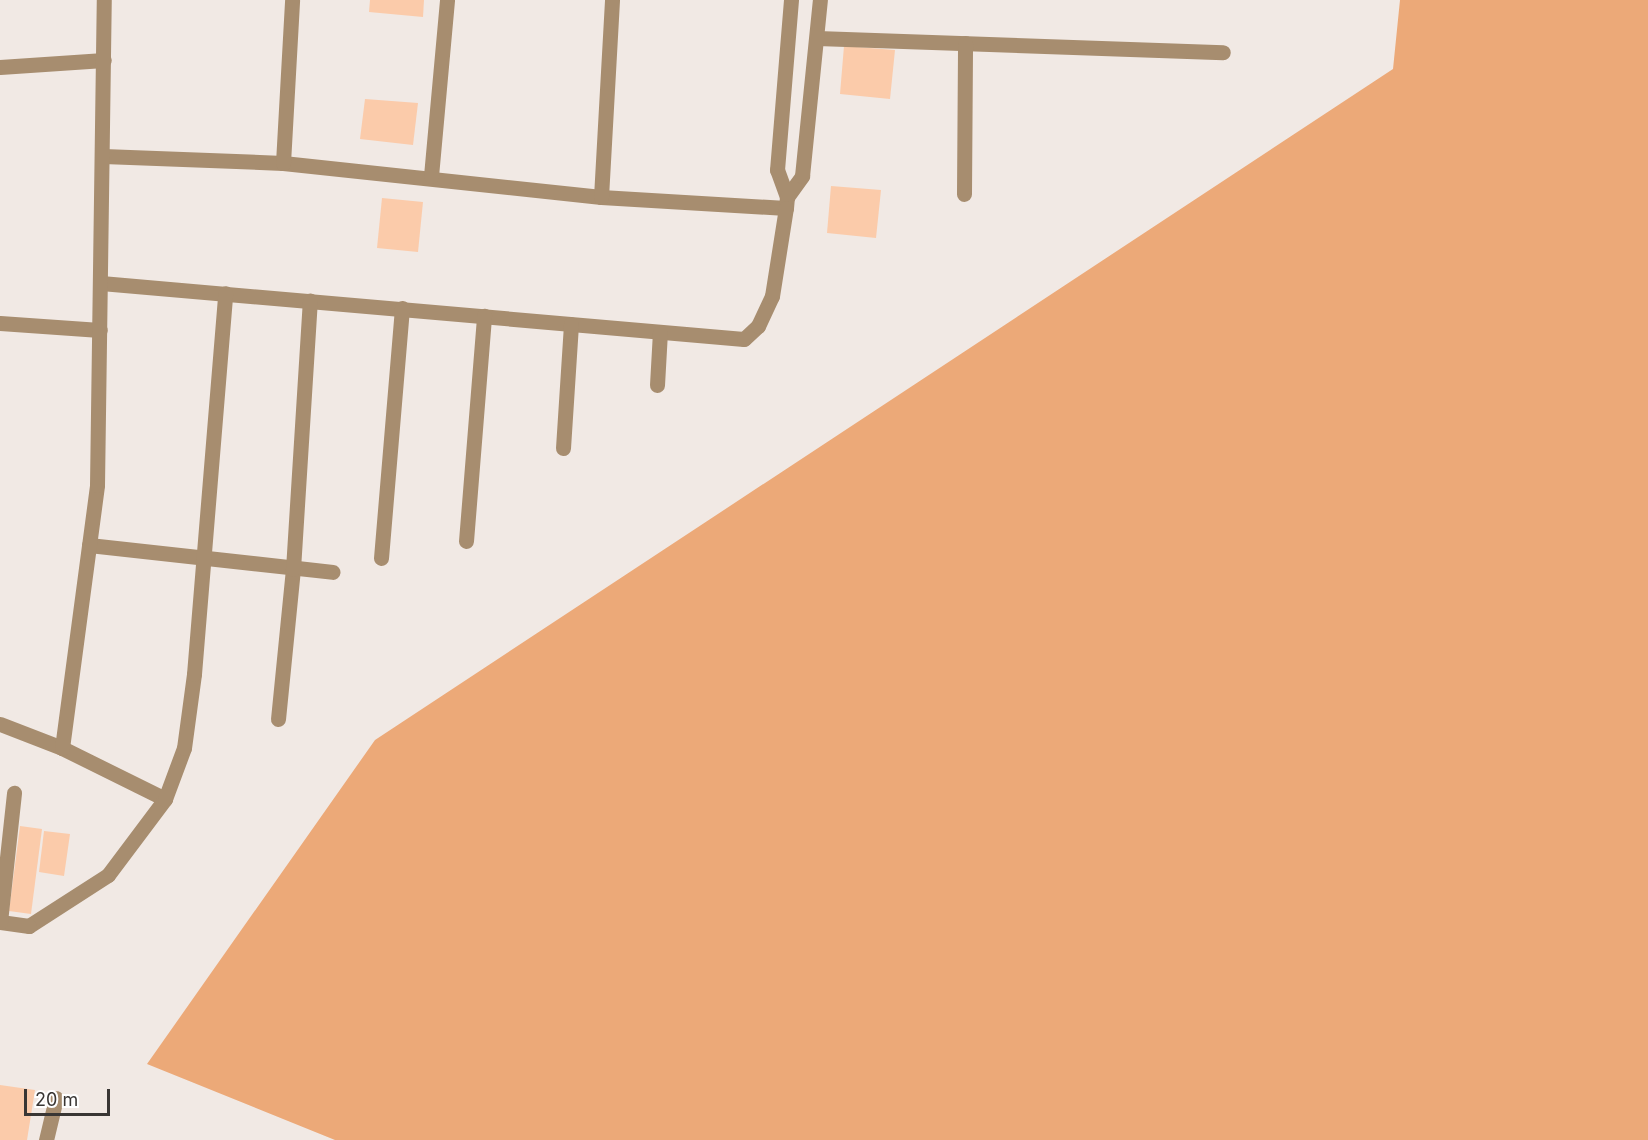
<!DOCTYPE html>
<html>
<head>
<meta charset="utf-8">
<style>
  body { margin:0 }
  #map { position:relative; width:1648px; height:1140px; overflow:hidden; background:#f1e9e4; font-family:Inter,sans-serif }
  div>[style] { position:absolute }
  .green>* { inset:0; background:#eca978 }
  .building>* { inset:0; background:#fbcbaa }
  .minor>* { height:15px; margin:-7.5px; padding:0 7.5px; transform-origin:7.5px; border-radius:7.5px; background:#a78d6f }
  span { translate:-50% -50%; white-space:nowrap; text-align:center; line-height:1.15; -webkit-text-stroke:4.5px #fff; paint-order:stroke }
  .scale { position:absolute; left:24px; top:1089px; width:86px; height:27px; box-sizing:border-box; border:3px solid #393634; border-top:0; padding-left:8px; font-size:18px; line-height:21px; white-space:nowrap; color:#393634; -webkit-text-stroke:4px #fff; paint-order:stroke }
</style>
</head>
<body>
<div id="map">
  <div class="green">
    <div style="clip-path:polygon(1400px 0,1648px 0,1648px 1140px,335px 1140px,147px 1064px,375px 740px,1393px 69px)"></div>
  </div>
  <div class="building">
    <div style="clip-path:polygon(370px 0,424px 0,423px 17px,369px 12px)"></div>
    <div style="clip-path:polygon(844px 46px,895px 50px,890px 99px,840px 94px)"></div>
    <div style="clip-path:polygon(365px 99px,418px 103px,413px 145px,360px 139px)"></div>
    <div style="clip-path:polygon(831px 186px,881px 190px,876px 238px,827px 233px)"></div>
    <div style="clip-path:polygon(382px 198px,423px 202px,418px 252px,377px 248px)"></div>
    <div style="clip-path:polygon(20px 826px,42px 829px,31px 914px,9px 911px)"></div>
    <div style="clip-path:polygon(44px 831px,70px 834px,64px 876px,39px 872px)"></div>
    <div style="clip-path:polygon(0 1085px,35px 1090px,27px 1140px,0 1140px)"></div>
  </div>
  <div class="minor">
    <div style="left:817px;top:38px;width:406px;rotate:2deg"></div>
    <div style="left:0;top:67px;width:104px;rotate:-3.9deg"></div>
    <div style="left:103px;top:156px;width:180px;rotate:2.2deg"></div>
    <div style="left:283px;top:163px;width:320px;rotate:6.1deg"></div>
    <div style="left:601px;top:197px;width:185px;rotate:3.4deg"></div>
    <div style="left:786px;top:208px;width:11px;rotate:-85deg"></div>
    <div style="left:787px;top:197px;width:29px;rotate:-110deg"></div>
    <div style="left:777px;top:170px;width:171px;rotate:-85.3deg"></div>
    <div style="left:283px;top:163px;width:163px;rotate:-86.8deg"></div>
    <div style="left:431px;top:176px;width:177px;rotate:-84.8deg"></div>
    <div style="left:964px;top:194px;width:151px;rotate:-89.6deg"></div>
    <div style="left:601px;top:197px;width:197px;rotate:-86.8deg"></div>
    <div style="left:787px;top:197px;width:26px;rotate:-54deg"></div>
    <div style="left:802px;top:176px;width:177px;rotate:-84.2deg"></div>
    <div style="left:101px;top:283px;width:645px;rotate:4.98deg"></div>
    <div style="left:744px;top:339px;width:19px;rotate:-43deg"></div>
    <div style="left:758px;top:326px;width:33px;rotate:-65deg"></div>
    <div style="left:772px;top:296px;width:89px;rotate:-81deg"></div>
    <div style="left:0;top:323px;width:100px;rotate:4deg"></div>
    <div style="left:657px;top:385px;width:53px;rotate:-86.8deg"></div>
    <div style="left:563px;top:448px;width:124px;rotate:-86.3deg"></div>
    <div style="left:466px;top:541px;width:226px;rotate:-85.4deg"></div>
    <div style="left:89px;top:545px;width:245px;rotate:6.3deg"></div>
    <div style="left:381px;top:558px;width:251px;rotate:-85.2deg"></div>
    <div style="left:278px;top:719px;width:151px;rotate:-84.3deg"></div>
    <div style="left:293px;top:569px;width:269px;rotate:-86.4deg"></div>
    <div style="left:0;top:724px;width:66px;rotate:21.2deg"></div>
    <div style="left:62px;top:748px;width:115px;rotate:26.3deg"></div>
    <div style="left:165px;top:799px;width:95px;rotate:126.9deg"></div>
    <div style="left:108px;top:875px;width:94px;rotate:147.2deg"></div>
    <div style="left:29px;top:926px;width:29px;rotate:-172deg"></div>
    <div style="left:62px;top:748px;width:265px;rotate:-82.4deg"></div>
    <div style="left:97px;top:485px;width:485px;rotate:-89.2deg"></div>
    <div style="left:165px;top:799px;width:54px;rotate:-69.6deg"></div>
    <div style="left:184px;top:748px;width:75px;rotate:-82.3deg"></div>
    <div style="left:194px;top:674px;width:382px;rotate:-85.3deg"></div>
    <div style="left:0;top:922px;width:130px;rotate:-83.8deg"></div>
    <div style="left:46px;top:1140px;width:43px;rotate:-76.6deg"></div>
  </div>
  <div class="scale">20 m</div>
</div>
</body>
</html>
